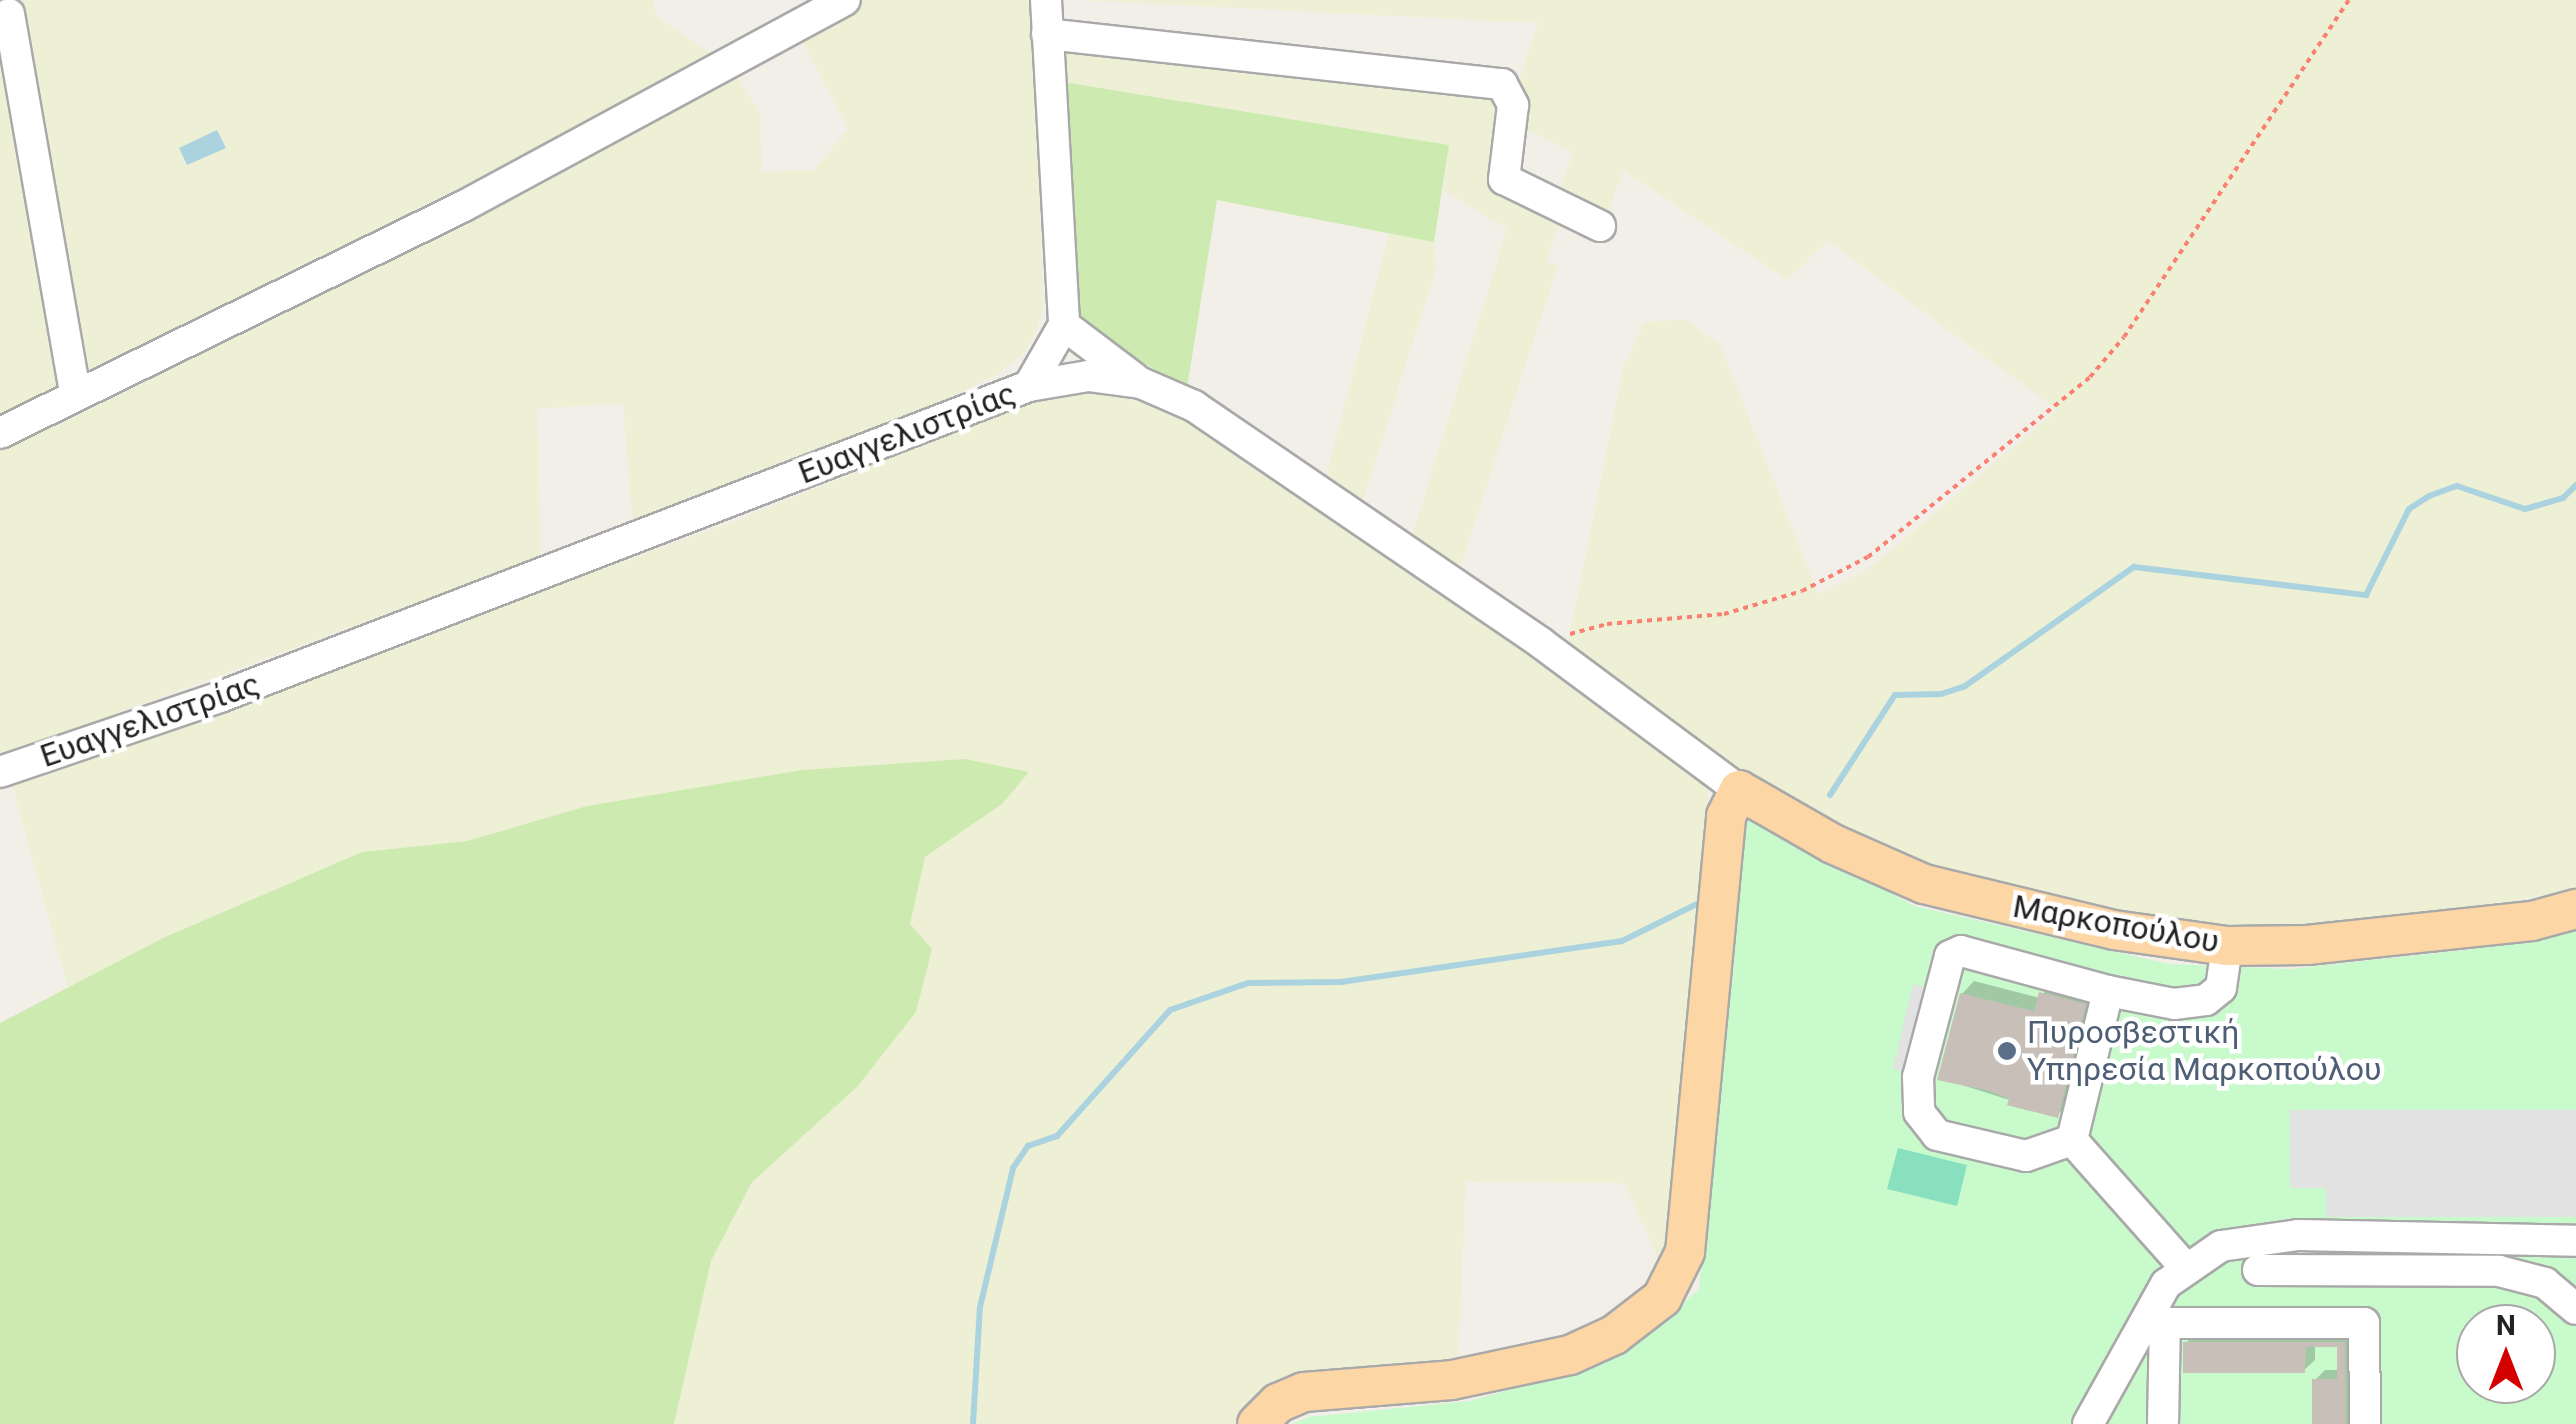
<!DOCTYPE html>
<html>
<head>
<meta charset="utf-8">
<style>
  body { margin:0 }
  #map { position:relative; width:2576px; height:1424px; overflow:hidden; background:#f2efe9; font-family:Roboto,sans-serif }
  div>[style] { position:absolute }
  .farmland>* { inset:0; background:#eef0d5 }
  .grass>* { inset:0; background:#cdebb0 }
  .park>* { inset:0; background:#c8facc }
  .pitch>* { inset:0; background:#88e0be }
  .parking>* { inset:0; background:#e2e2e2 }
  .water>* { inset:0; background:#aad3df }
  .shadow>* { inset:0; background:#0003 }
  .stream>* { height:6px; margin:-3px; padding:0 3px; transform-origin:3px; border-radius:3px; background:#aad3df }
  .building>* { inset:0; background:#c7bfb8 }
  .path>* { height:4px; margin-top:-2px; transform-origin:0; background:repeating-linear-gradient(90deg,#fa8072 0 5px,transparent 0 10px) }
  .roads { filter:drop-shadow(2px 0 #a9a9a9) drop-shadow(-2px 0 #a9a9a9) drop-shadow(0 2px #a9a9a9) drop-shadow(0 -2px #a9a9a9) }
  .minor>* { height:30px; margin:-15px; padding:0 15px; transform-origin:15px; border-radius:15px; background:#fff }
  .major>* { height:38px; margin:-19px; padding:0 19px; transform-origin:19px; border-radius:19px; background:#fcd6a4 }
  .dots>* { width:28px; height:28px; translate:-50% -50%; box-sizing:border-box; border:5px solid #fff; border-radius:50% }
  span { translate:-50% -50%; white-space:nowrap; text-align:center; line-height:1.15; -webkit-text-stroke:9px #fff; paint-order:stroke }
  .street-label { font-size:32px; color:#222 }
  .service-label { font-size:32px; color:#4e5e75 }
  .left { translate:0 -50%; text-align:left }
  .north { position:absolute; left:2456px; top:1304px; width:100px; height:100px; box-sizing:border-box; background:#fff; border:2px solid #a7a7a7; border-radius:50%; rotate:0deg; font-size:28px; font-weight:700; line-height:40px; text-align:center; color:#222 }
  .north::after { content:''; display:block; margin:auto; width:35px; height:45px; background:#d40000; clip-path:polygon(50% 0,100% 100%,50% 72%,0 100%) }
</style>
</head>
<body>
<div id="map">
  <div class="farmland">
    <div style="clip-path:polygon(31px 0,653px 0,656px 16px,731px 68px,760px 114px,762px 172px,814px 170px,848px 128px,799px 35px,864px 0,1034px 0,1043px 311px,1036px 331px,1025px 352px,997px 375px,876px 432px,632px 521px,623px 403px,537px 409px,541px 556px,0 757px,0 7px)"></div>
    <div style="clip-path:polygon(1077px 0,2576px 0,2576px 889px,2464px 910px,2228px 935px,1914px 872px,1733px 772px,1567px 648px,1623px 368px,1644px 322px,1685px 319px,1721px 346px,1818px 594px,1870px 568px,2057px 410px,1828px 241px,1787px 280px,1624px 171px,1605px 218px,1558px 196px,1573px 153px,1520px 127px,1519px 81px,1538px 23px)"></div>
    <div style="clip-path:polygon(1056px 41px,1491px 92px,1501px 105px,1491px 153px,1501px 190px,1562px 219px,1546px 261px,1558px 266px,1458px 573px,1411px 539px,1507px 229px,1444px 191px,1449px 145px,1057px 81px)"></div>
    <div style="clip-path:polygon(1389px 233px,1434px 242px,1436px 269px,1361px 507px,1325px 481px)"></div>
    <div style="clip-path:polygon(1070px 393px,1114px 395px,1173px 411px,1218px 436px,1361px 540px,1531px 649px,1708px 784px,1685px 1111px,1668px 1244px,1657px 1257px,1625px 1183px,1466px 1182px,1458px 1363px,1243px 1424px,674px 1424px,711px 1261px,752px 1182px,857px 1087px,925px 857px,1002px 804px,886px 763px,587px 806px,467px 841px,362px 852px,163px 938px,68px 988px,11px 782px,730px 523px,1029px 402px)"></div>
  </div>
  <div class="grass">
    <div style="clip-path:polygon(1057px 81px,1449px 145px,1434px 242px,1217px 200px,1187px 388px,1084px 329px,1071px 313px)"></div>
    <div style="clip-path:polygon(965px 759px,1029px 772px,1002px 804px,925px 857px,910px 924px,932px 949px,916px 1012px,857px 1087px,752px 1182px,711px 1261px,674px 1424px,0 1424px,0 1023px,163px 938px,362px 852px,467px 841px,587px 806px,802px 770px)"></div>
  </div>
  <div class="park">
    <div style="clip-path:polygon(evenodd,1740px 807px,1914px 906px,2169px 964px,2290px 969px,2475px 949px,2576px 927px,2576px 1424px,1292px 1424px,1309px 1417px,1470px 1401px,1606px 1362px,1699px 1290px,1740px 807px,2476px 1324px,2536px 1324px,2536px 1384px,2476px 1384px,2476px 1324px)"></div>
  </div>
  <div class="pitch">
    <div style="clip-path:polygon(1898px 1148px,1967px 1165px,1957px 1206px,1887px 1189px)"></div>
  </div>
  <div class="parking">
    <div style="clip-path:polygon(1913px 984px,1930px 988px,1910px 1073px,1893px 1069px)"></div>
    <div style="clip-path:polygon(2290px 1110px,2576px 1110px,2576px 1217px,2326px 1217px,2326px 1188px,2290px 1188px)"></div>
  </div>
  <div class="water">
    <div style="clip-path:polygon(217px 130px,226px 148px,187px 165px,179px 148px)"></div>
  </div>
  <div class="shadow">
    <div style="clip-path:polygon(2054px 980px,2096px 992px,2070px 1102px,2057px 1115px,1940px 1078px,1962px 994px,1974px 981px,2040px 998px)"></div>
    <div style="clip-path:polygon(2196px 1332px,2355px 1332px,2363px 1424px,2315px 1424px,2315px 1380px,2325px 1370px,2339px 1370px,2339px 1344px,2315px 1344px,2315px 1360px,2304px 1370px,2186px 1343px)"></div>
  </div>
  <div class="stream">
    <div style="left:1830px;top:795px;width:119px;rotate:-57deg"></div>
    <div style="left:1895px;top:695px;width:46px;rotate:-1.2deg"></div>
    <div style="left:1941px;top:694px;width:25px;rotate:-18deg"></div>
    <div style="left:1965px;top:686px;width:207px;rotate:-35.2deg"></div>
    <div style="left:2134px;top:567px;width:234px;rotate:6.9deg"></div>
    <div style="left:2366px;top:595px;width:96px;rotate:-63.4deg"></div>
    <div style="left:2409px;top:509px;width:24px;rotate:-33deg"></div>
    <div style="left:2429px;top:496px;width:30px;rotate:-20deg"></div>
    <div style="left:2457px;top:486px;width:72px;rotate:18.7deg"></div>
    <div style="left:2525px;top:509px;width:40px;rotate:-16deg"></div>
    <div style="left:2563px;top:498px;width:18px;rotate:-45deg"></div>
    <div style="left:973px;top:1424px;width:117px;rotate:-86.6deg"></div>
    <div style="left:980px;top:1307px;width:143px;rotate:-76.6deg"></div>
    <div style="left:1013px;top:1168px;width:27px;rotate:-56deg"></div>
    <div style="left:1028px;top:1146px;width:31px;rotate:-19deg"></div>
    <div style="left:1057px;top:1136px;width:169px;rotate:-48.1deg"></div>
    <div style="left:1170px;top:1010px;width:83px;rotate:-19.1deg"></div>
    <div style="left:1248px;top:983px;width:93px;rotate:-0.6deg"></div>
    <div style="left:1341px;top:982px;width:284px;rotate:-8.3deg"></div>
    <div style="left:1622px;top:941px;width:90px;rotate:-26.3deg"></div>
  </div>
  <div class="building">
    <div style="clip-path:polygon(2039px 992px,2086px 1004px,2058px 1118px,2007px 1105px,2009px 1099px,1990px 1091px,1937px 1080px,1960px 993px,2034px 1011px)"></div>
    <div style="clip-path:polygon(2183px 1342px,2345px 1342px,2346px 1424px,2312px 1424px,2312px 1379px,2337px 1379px,2337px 1347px,2306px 1347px,2305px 1373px,2183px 1373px)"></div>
  </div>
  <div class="path">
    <div style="left:1570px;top:634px;width:38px;rotate:-15deg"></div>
    <div style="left:1607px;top:624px;width:117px;rotate:-4.9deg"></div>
    <div style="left:1724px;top:614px;width:81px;rotate:-16.4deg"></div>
    <div style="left:1802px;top:591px;width:74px;rotate:-27.3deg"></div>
    <div style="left:1868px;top:557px;width:286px;rotate:-39deg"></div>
    <div style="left:2090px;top:377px;width:52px;rotate:-49.6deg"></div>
    <div style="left:2124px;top:337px;width:405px;rotate:-56.3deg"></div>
  </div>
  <div class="roads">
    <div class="minor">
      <div style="left:1046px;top:0;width:325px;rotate:86.8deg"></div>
      <div style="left:9px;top:14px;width:385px;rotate:80.1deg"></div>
      <div style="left:1047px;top:34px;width:458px;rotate:6.3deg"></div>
      <div style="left:1502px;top:84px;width:24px;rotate:62deg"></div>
      <div style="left:1513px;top:105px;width:75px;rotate:96.9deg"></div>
      <div style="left:1504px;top:179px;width:107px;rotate:26.1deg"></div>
      <div style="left:1029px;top:386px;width:70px;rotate:-60.2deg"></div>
      <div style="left:1064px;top:325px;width:88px;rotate:37.1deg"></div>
      <div style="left:0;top:433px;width:514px;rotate:-26.07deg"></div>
      <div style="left:462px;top:207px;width:435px;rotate:-28.4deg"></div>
      <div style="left:0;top:772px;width:232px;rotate:-18.8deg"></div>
      <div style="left:220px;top:697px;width:867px;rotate:-21.03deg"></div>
      <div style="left:1029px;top:386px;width:60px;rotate:-9.6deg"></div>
      <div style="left:1088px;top:376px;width:53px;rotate:7.5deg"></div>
      <div style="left:1141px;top:383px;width:58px;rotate:23.5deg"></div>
      <div style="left:1194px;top:406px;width:420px;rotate:34.3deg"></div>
      <div style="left:1541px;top:643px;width:247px;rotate:36.6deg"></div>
      <div style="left:2108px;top:991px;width:67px;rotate:11.1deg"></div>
      <div style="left:2174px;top:1004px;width:32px;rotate:-7deg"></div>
      <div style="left:2206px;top:1000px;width:19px;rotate:-39deg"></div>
      <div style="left:2221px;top:988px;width:42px;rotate:-81.9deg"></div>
      <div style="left:2072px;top:1140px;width:153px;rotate:-76.4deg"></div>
      <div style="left:2108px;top:991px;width:152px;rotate:-164.8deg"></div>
      <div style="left:1961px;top:951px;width:12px;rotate:156deg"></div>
      <div style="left:1950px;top:956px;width:125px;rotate:104.8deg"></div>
      <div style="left:1918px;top:1077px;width:35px;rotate:88deg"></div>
      <div style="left:1919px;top:1112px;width:29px;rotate:52deg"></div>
      <div style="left:1937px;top:1135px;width:91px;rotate:13.3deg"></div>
      <div style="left:2026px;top:1156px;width:49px;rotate:-19.2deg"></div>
      <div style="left:2072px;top:1140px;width:169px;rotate:48.4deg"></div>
      <div style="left:2258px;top:1270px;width:241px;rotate:0.2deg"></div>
      <div style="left:2499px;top:1271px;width:48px;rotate:14.6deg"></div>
      <div style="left:2545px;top:1283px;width:40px;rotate:40deg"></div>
      <div style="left:2088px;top:1424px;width:160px;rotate:-60.9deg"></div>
      <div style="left:2166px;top:1284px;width:67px;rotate:-34.6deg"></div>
      <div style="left:2221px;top:1246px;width:78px;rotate:-8.1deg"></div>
      <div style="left:2298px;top:1235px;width:278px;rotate:1.2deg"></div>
      <div style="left:2163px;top:1424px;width:101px;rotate:-88.9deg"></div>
      <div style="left:2165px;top:1323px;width:199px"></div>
      <div style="left:2364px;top:1323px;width:101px;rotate:89.4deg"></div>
    </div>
    <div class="major">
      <div style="left:1257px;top:1424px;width:30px;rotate:-45deg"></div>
      <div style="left:1278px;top:1403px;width:28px;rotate:-23deg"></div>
      <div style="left:1304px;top:1392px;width:148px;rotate:-4.6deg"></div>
      <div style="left:1452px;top:1380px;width:121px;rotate:-12deg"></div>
      <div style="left:1570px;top:1355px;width:48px;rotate:-24.4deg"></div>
      <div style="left:1614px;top:1335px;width:61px;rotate:-37.6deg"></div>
      <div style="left:1662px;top:1298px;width:51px;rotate:-63.4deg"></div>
      <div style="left:1685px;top:1252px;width:438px;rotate:-84.6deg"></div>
      <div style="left:1726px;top:816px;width:29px;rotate:-63deg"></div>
      <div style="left:1739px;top:790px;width:108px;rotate:29.9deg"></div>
      <div style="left:1833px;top:844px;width:99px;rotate:23.7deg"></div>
      <div style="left:1924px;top:884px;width:195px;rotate:13.6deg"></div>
      <div style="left:2114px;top:930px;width:114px;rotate:8.1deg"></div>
      <div style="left:2227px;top:946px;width:80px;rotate:-0.7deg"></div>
      <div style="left:2307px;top:945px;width:226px;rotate:-6.1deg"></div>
      <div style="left:2532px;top:921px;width:46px;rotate:-15.3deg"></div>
    </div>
  </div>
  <div class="dots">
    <div style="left:2007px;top:1051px;background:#5c6f8a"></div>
  </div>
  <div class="street-label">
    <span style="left:907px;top:433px;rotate:-21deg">Ευαγγελιστρίας</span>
    <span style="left:150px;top:720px;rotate:-19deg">Ευαγγελιστρίας</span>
    <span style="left:2116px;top:924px;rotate:10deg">Μαρκοπούλου</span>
  </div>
  <div class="service-label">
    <span class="left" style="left:2027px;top:1051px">Πυροσβεστική<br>Υπηρεσία Μαρκοπούλου</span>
  </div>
  <div class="north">N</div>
</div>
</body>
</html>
